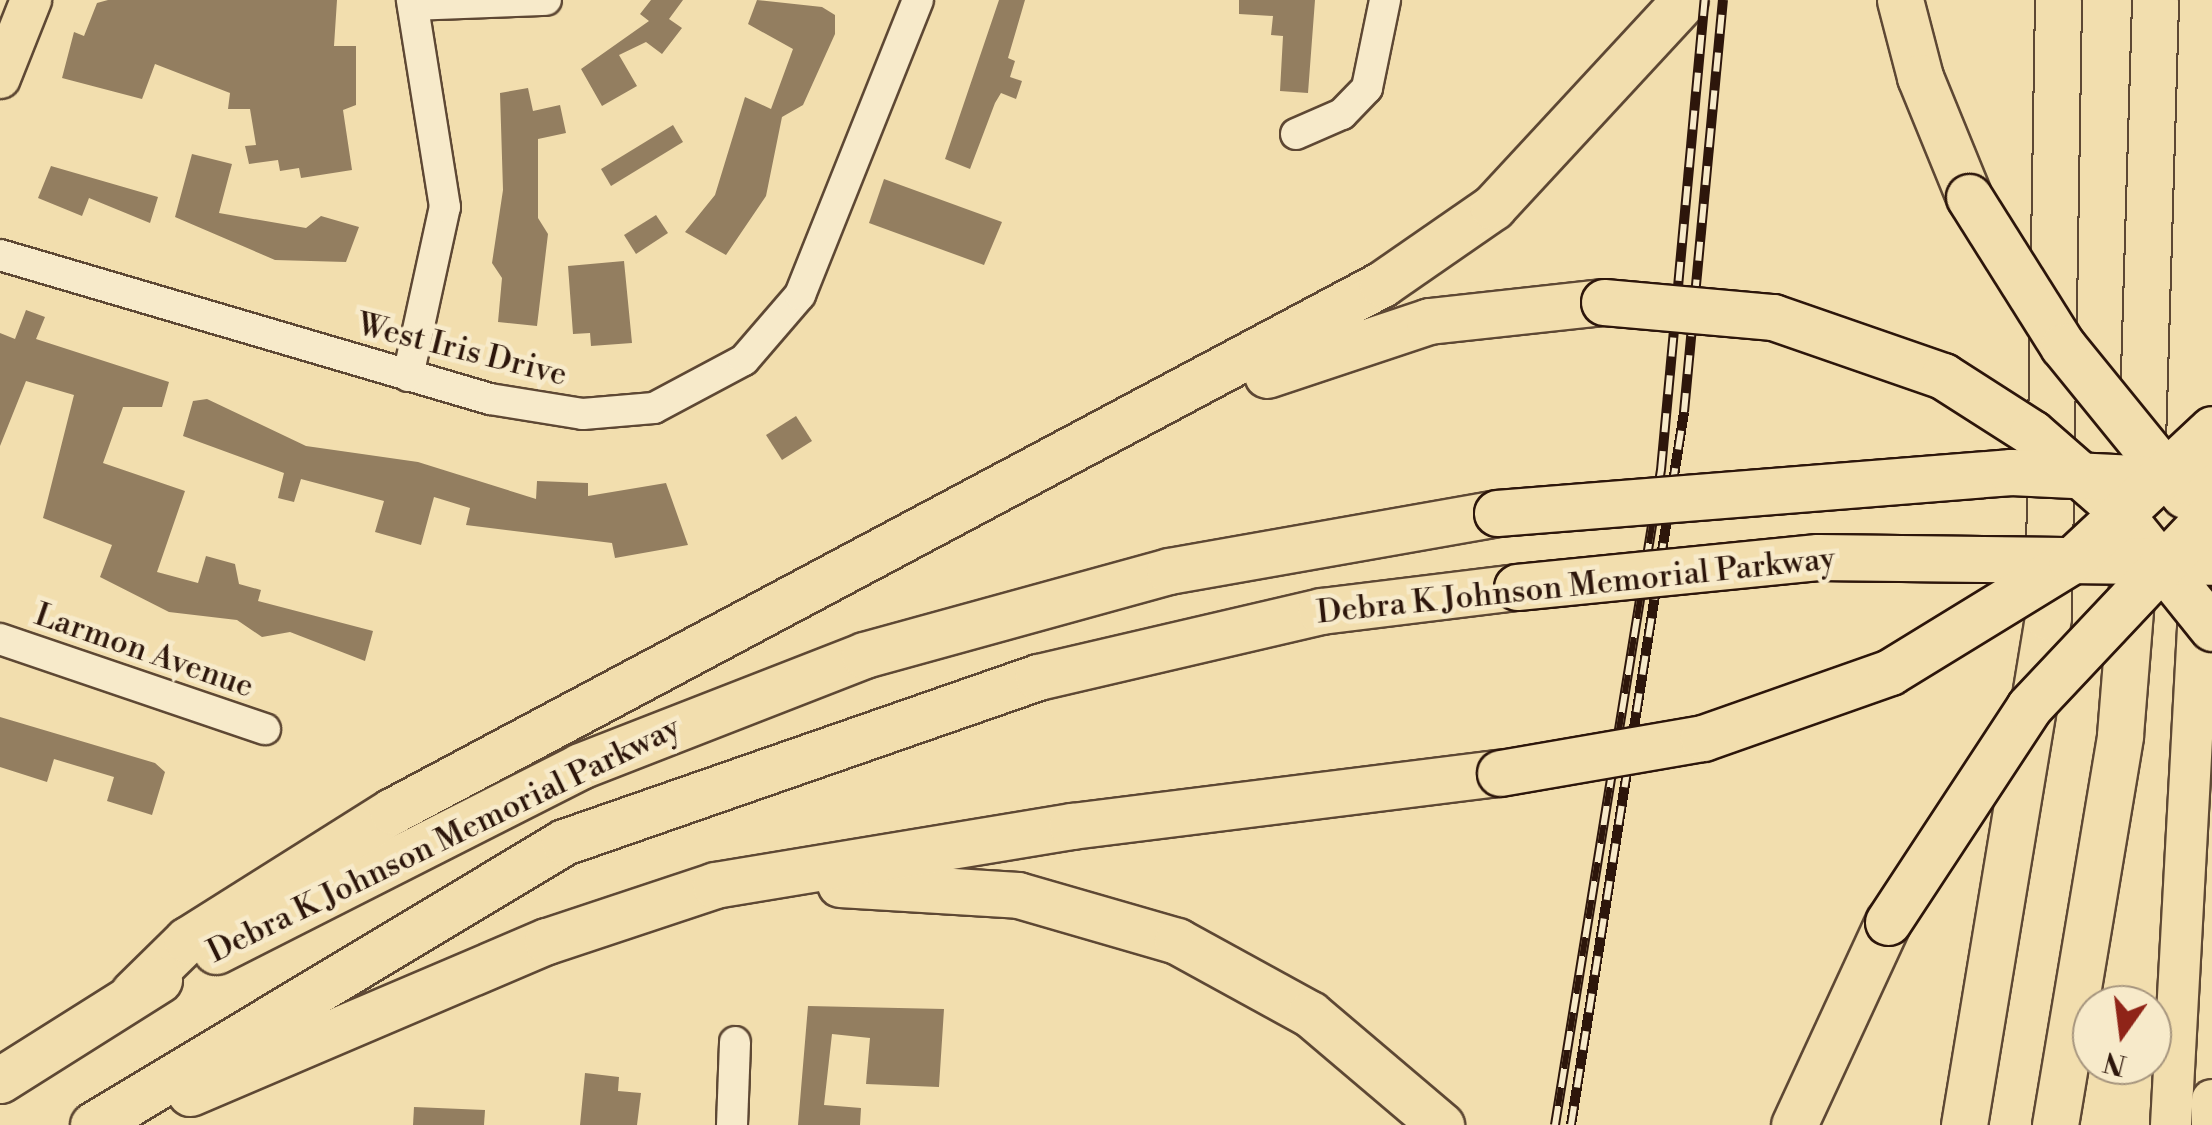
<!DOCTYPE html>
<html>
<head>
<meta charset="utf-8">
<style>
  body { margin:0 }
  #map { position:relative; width:2212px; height:1125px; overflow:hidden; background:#f2deae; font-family:"Libre Bodoni",serif }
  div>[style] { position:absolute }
  .building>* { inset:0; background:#937e60 }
  .roads { filter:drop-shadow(2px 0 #5e4834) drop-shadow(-2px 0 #5e4834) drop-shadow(0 2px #5e4834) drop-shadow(0 -2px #5e4834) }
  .minor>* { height:30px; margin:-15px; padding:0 15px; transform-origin:15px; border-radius:15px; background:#f7eaca }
  .major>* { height:40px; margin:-20px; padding:0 20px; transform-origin:20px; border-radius:20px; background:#f2deae }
  .highway>* { height:45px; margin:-22.5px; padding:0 22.5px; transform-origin:22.5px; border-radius:22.5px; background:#f2deae }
  .rail>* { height:10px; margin-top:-5px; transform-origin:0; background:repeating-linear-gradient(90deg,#f7eaca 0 19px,#2d160b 0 38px); box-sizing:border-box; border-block:2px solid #2d160b }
  .bridges { filter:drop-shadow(2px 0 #2d160b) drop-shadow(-2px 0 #2d160b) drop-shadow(0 2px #2d160b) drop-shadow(0 -2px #2d160b) }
  .highway-bridge>* { height:45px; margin:-22.5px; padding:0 22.5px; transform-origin:22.5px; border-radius:22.5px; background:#f2deae }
  span { translate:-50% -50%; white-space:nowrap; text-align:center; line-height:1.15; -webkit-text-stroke:9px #f7eaca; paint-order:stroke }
  .street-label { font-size:32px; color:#2d160b }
  .north { position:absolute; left:2072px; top:985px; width:100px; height:100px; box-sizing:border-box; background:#f7eaca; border:2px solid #a6957e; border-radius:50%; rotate:194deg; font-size:28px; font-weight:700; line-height:40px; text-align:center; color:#2d160b }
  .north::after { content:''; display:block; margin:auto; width:35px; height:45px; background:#8f2418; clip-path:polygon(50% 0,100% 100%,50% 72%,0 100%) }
</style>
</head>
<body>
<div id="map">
  <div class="building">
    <div style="clip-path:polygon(108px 0,337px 0,334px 46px,356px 46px,356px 105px,343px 110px,352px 170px,301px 178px,299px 168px,280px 171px,278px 160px,249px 164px,245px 146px,256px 145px,250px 109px,228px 109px,230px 93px,155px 64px,142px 99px,62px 78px,74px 32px,84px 36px,97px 3px)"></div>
    <div style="clip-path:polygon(651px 0,683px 0,669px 19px,682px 28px,662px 54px,646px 42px,619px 55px,637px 86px,602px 106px,581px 69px,649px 21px,640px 14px)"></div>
    <div style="clip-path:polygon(757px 0,822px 7px,835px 15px,835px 34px,803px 105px,782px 117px,766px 196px,726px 255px,685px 232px,715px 195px,745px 97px,771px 109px,793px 49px,748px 24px)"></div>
    <div style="clip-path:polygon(999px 0,1025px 0,1008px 58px,1015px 61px,1010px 77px,1022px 81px,1016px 99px,1001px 93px,995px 103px,970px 169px,945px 159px)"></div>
    <div style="clip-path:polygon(1239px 0,1315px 0,1308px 93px,1280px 91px,1283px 36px,1271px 35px,1273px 16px,1239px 14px)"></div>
    <div style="clip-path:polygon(528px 88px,533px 111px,560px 105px,566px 133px,538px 139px,538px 218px,548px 234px,537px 326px,498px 322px,502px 278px,492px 263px,503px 190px,500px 93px)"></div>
    <div style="clip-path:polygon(673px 125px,683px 142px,611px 186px,601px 169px)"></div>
    <div style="clip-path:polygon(192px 154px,232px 164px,219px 213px,306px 228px,321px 216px,359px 227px,346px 262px,275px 260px,175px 217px)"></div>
    <div style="clip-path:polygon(51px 166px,158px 197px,150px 223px,89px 198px,82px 216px,38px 198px)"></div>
    <div style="clip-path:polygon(884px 179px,1002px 222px,984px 265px,869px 223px)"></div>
    <div style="clip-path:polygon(656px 215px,668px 233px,636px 254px,624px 235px)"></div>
    <div style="clip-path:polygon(624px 261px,632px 343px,591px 346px,590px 333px,573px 334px,568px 266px)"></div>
    <div style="clip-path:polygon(26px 310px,45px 317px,36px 339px,169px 382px,162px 407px,123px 407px,103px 463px,185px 491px,157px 572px,198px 583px,206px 556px,235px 564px,239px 584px,261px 590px,258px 601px,373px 631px,365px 661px,290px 632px,262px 637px,237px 620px,169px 612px,100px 577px,112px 545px,43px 518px,74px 395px,26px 381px,0 446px,0 333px,15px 339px)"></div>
    <div style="clip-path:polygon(207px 399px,306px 446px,418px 462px,536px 499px,537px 481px,588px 483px,588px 496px,666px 483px,688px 545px,615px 558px,612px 543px,466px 525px,470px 508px,434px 497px,421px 545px,375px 532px,384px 501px,301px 479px,294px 502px,278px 498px,284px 473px,183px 436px,193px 401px)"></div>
    <div style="clip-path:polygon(796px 416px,812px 441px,782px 460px,766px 435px)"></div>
    <div style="clip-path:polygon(0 717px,155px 763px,165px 772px,152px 815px,107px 801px,114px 777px,54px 759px,47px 782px,0 767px)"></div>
    <div style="clip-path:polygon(808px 1006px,944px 1009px,939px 1087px,866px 1084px,870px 1038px,832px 1034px,824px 1105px,861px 1108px,860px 1125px,798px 1125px)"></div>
    <div style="clip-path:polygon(585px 1073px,619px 1077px,618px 1091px,641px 1093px,637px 1125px,580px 1125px)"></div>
    <div style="clip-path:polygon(414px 1107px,485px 1110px,484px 1125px,413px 1125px)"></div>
  </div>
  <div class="roads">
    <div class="minor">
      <div style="left:413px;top:5px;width:133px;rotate:-2.2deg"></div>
      <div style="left:1296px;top:134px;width:50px;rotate:-23.5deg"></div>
      <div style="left:1342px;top:114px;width:36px;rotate:-46deg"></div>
      <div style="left:1367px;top:88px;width:90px;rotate:-78.4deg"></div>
      <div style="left:0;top:255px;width:511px;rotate:16.38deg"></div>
      <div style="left:490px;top:399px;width:94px;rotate:9.2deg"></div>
      <div style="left:583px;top:414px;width:71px;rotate:-4.8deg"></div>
      <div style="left:654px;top:408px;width:102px;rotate:-28.1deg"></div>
      <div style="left:744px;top:360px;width:86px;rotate:-49.3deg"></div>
      <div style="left:800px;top:295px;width:318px;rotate:-68.2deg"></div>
      <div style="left:408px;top:376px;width:173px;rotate:-77.7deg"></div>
      <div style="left:445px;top:207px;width:210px;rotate:-99.1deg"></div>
      <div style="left:0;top:639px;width:280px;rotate:18.8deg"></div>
      <div style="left:732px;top:1125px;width:83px;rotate:-87.9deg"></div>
    </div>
    <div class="major">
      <div style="left:0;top:78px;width:84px;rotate:-68.3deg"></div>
      <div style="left:2171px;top:1125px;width:534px;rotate:-86.89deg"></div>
      <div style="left:2212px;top:1125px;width:25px;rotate:-90deg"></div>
    </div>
    <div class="highway">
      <div style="left:1900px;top:0;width:80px;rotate:75.4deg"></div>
      <div style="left:1920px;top:77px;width:130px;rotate:67.8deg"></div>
      <div style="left:1267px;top:375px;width:171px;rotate:-18.4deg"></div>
      <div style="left:1429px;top:321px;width:176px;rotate:-6.2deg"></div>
      <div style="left:2141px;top:474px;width:474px;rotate:-88.3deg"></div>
      <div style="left:840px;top:884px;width:178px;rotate:3.5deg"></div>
      <div style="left:1018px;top:895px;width:166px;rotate:16.1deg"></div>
      <div style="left:1177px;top:941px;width:152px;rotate:28.8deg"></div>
      <div style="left:1310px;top:1014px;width:172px;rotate:40.3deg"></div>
      <div style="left:216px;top:951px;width:408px;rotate:-26.9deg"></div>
      <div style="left:580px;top:766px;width:305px;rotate:-21.3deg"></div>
      <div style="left:864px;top:655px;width:316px;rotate:-15.4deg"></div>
      <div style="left:1169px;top:571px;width:333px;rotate:-10deg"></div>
      <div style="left:133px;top:993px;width:76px;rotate:-44.5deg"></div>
      <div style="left:187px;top:940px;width:242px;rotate:-32.2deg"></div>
      <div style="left:392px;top:811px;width:1122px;rotate:-28.03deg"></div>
      <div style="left:1382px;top:284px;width:135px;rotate:-34.7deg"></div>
      <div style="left:1493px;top:207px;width:282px;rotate:-47.2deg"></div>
      <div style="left:0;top:1080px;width:188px;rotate:-32.2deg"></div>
      <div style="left:190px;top:1093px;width:388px;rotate:-23.1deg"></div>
      <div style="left:547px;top:941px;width:177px;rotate:-18.4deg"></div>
      <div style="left:715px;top:885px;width:362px;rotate:-9.4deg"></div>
      <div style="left:1072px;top:826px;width:431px;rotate:-7.1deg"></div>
      <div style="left:93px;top:1125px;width:549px;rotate:-31deg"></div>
      <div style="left:564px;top:842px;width:502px;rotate:-19.19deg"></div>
      <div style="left:1038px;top:677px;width:291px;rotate:-13.1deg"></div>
      <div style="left:1321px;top:611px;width:197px;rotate:-7deg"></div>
      <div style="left:1794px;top:1125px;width:224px;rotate:-65.2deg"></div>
      <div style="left:1964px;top:1125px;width:515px;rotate:-80.61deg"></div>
      <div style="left:2048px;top:617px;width:617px;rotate:-89.07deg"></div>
      <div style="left:2055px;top:1125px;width:395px;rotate:-80.5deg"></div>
      <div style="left:2120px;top:735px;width:163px;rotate:-85.4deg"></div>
    </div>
  </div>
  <div class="rail">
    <div style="left:1555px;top:1125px;width:664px;rotate:-80.81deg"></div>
    <div style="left:1661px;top:470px;width:472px;rotate:-84.7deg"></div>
    <div style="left:1571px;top:1125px;width:722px;rotate:-80.99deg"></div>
    <div style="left:1684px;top:412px;width:414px;rotate:-84.6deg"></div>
  </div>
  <div class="bridges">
    <div class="highway-bridge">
      <div style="left:1969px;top:197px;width:176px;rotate:57.8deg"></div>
      <div style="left:2063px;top:346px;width:192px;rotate:50.9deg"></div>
      <div style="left:1604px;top:302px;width:170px;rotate:5.1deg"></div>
      <div style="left:1773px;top:317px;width:180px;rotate:19.1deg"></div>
      <div style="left:1943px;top:376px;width:106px;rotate:32.6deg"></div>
      <div style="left:2032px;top:433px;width:103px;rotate:41.1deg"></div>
      <div style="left:2110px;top:501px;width:163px;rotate:51.2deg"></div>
      <div style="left:1497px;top:513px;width:516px;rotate:-4.56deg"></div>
      <div style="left:2011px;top:472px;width:201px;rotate:2.8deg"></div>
      <div style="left:1517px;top:587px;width:302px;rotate:-5.7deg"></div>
      <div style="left:1818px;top:557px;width:394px;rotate:0.7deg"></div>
      <div style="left:1500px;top:773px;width:206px;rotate:-9.8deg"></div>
      <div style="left:1703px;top:738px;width:198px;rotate:-19.4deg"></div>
      <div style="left:1890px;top:672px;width:212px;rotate:-31.5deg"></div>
      <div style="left:2071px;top:561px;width:193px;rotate:-43.1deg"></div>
      <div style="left:1888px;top:922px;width:257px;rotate:-56.7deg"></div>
      <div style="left:2029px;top:707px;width:267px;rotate:-46.7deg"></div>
    </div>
  </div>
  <div class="street-label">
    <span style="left:462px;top:350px;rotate:14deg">West Iris Drive</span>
    <span style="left:1576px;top:586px;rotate:-6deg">Debra K Johnson Memorial Parkway</span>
    <span style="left:144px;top:651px;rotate:19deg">Larmon Avenue</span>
    <span style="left:444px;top:840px;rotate:-26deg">Debra K Johnson Memorial Parkway</span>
  </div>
  <div class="north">N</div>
</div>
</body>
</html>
